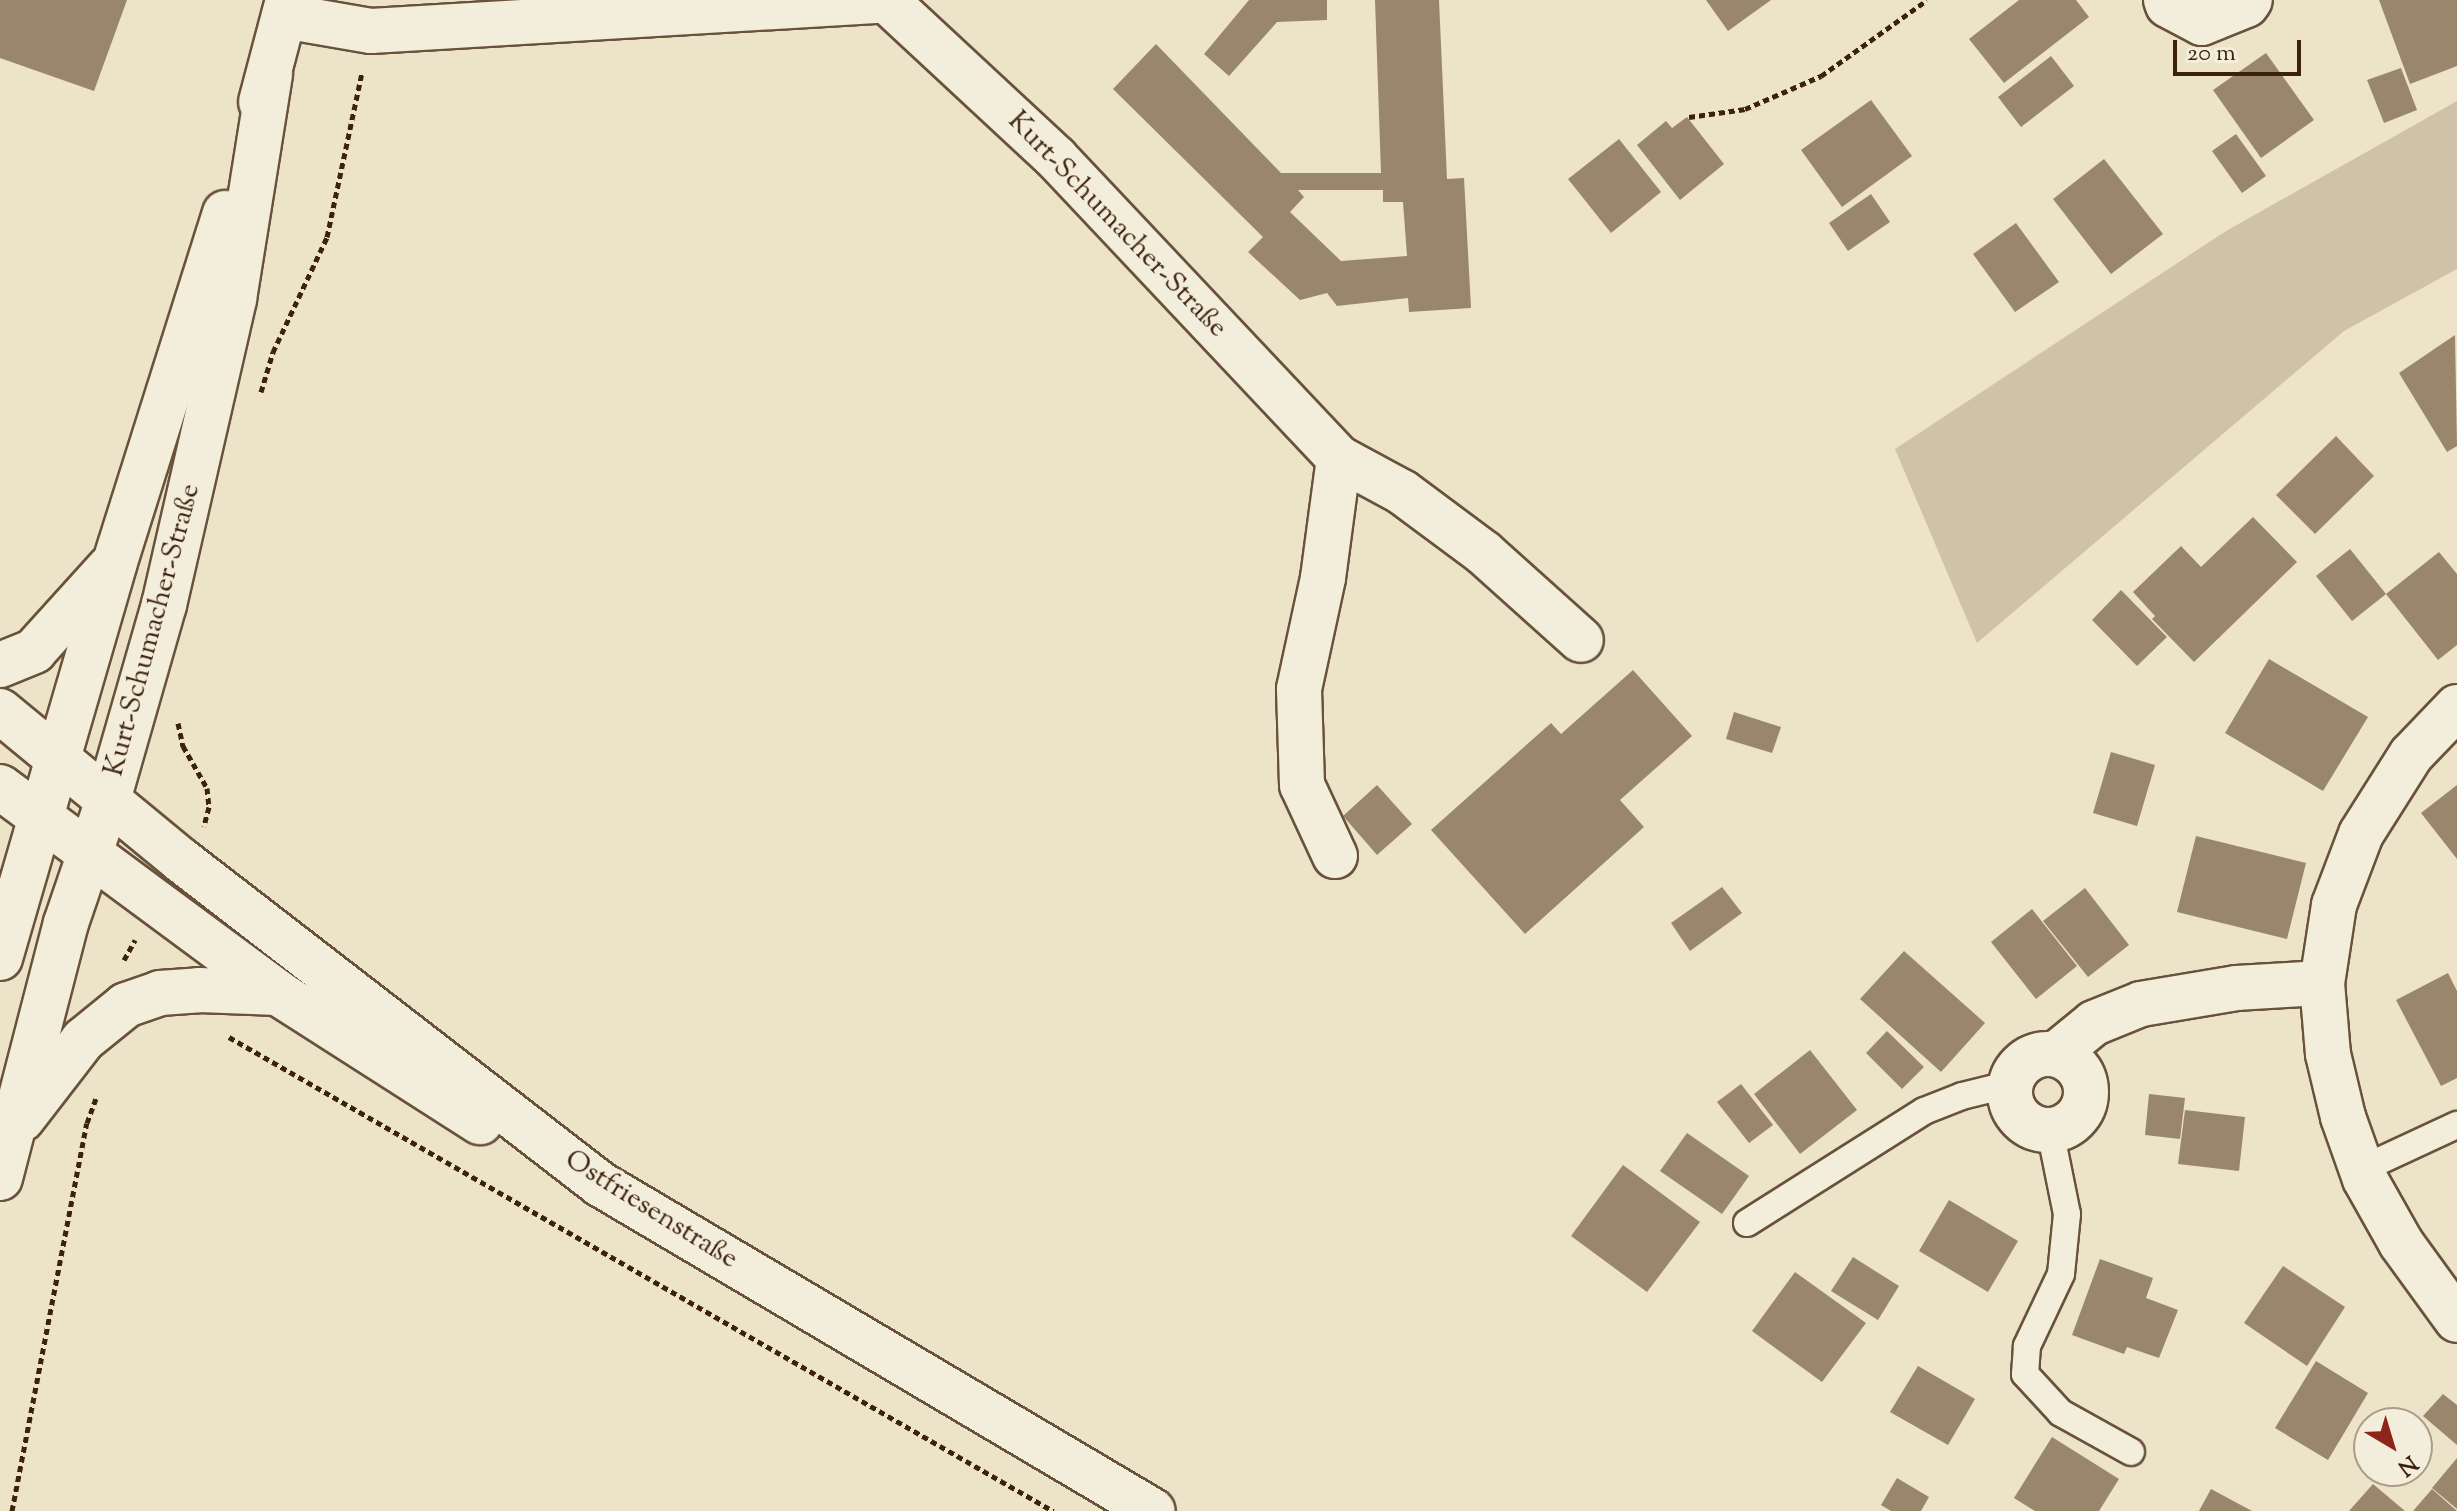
<!DOCTYPE html>
<html>
<head>
<meta charset="utf-8">
<style>
  body { margin:0 }
  #map { position:relative; width:2457px; height:1511px; overflow:hidden; background:#ede3c8; font-family:"Sorts Mill Goudy",serif }
  div>[style] { position:absolute }
  .green>* { inset:0; background:#cfc2a8 }
  .building>* { inset:0; background:#99866d }
  .path>* { height:5px; margin-top:-2.5px; transform-origin:0; background:repeating-linear-gradient(90deg,#3d220b 0 6px,transparent 0 10px) }
  .roads { filter:drop-shadow(2px 0 #69523a) drop-shadow(-2px 0 #69523a) drop-shadow(0 2px #69523a) drop-shadow(0 -2px #69523a) }
  .lane>* { height:26px; margin:-13px; padding:0 13px; transform-origin:13px; border-radius:13px; background:#f3eddb }
  .street>* { height:44px; margin:-22px; padding:0 22px; transform-origin:22px; border-radius:22px; background:#f3eddb }
  .street>.ring { margin:-22px; padding:0; box-sizing:content-box; background:none; border:44px solid #f3eddb; border-radius:50% }
  .secondary>* { height:44px; margin:-22px; padding:0 22px; transform-origin:22px; border-radius:22px; background:#f3eddb }
  span { translate:-50% -50%; white-space:nowrap; text-align:center; line-height:1.15; -webkit-text-stroke:8px #f3eddb; paint-order:stroke }
  .street-label { font-size:28px; color:#3d220b }
  .north { position:absolute; left:2353px; top:1407px; width:80px; height:80px; box-sizing:border-box; background:#f3eddb; border:2px solid #aa9c88; border-radius:50%; rotate:142deg; font-size:22px; font-weight:700; line-height:32px; text-align:center; color:#3d220b }
  .north::after { content:''; display:block; margin:auto; width:28px; height:36px; background:#8f2418; clip-path:polygon(50% 0,100% 100%,50% 72%,0 100%) }
  .scale { position:absolute; left:2173px; top:40px; width:128px; height:36px; box-sizing:border-box; border:4px solid #3d220b; border-top:0; padding-left:10px; font-size:24px; line-height:28px; white-space:nowrap; color:#3d220b; -webkit-text-stroke:6px #f3eddb; paint-order:stroke }
</style>
</head>
<body>
<div id="map">
  <div class="green">
    <div style="clip-path:polygon(2457px 101px,2457px 269px,2344px 331px,1977px 643px,1895px 449px,2226px 231px)"></div>
  </div>
  <div class="building">
    <div style="clip-path:polygon(0 0,127px 0,94px 91px,0 58px)"></div>
    <div style="clip-path:polygon(1249px 0,1327px 0,1327px 20px,1277px 22px,1229px 76px,1204px 54px)"></div>
    <div style="clip-path:polygon(evenodd,1375px 0,1439px 0,1447px 179px,1464px 178px,1471px 308px,1409px 312px,1408px 298px,1337px 306px,1327px 293px,1300px 300px,1248px 252px,1263px 237px,1113px 89px,1156px 44px,1281px 173px,1381px 173px,1375px 0,1298px 190px,1383px 190px,1383px 202px,1403px 202px,1407px 256px,1341px 261px,1290px 212px,1304px 197px,1298px 190px)"></div>
    <div style="clip-path:polygon(1706px 0,1771px 0,1728px 31px)"></div>
    <div style="clip-path:polygon(2019px 0,2076px 0,2089px 17px,2004px 83px,1969px 39px)"></div>
    <div style="clip-path:polygon(2379px 0,2457px 0,2457px 66px,2410px 84px)"></div>
    <div style="clip-path:polygon(2266px 53px,2314px 120px,2261px 158px,2213px 90px)"></div>
    <div style="clip-path:polygon(2051px 56px,2074px 86px,2021px 127px,1998px 97px)"></div>
    <div style="clip-path:polygon(2401px 68px,2417px 110px,2384px 123px,2367px 80px)"></div>
    <div style="clip-path:polygon(1871px 100px,1912px 156px,1842px 207px,1801px 150px)"></div>
    <div style="clip-path:polygon(1687px 117px,1724px 164px,1680px 200px,1637px 145px,1666px 121px,1672px 128px)"></div>
    <div style="clip-path:polygon(2236px 134px,2266px 176px,2242px 193px,2212px 151px)"></div>
    <div style="clip-path:polygon(1619px 139px,1661px 192px,1611px 233px,1568px 179px)"></div>
    <div style="clip-path:polygon(2104px 159px,2163px 234px,2111px 274px,2053px 199px)"></div>
    <div style="clip-path:polygon(1871px 194px,1890px 222px,1848px 251px,1829px 223px)"></div>
    <div style="clip-path:polygon(2016px 223px,2059px 282px,2015px 312px,1973px 254px)"></div>
    <div style="clip-path:polygon(2455px 335px,2457px 446px,2447px 452px,2399px 373px)"></div>
    <div style="clip-path:polygon(2336px 436px,2374px 476px,2315px 534px,2276px 495px)"></div>
    <div style="clip-path:polygon(2253px 517px,2297px 562px,2194px 662px,2152px 619px,2155px 616px,2133px 592px,2181px 546px,2201px 567px)"></div>
    <div style="clip-path:polygon(2350px 549px,2386px 594px,2352px 621px,2316px 576px)"></div>
    <div style="clip-path:polygon(2439px 552px,2457px 574px,2457px 645px,2438px 660px,2386px 594px)"></div>
    <div style="clip-path:polygon(2121px 590px,2167px 637px,2137px 666px,2092px 620px)"></div>
    <div style="clip-path:polygon(2269px 659px,2368px 717px,2323px 791px,2225px 733px)"></div>
    <div style="clip-path:polygon(1633px 670px,1692px 736px,1620px 800px,1644px 827px,1525px 934px,1431px 830px,1551px 723px,1561px 734px)"></div>
    <div style="clip-path:polygon(1734px 712px,1781px 727px,1772px 753px,1726px 739px)"></div>
    <div style="clip-path:polygon(2111px 752px,2155px 765px,2137px 826px,2093px 813px)"></div>
    <div style="clip-path:polygon(1377px 785px,1412px 824px,1377px 855px,1343px 816px)"></div>
    <div style="clip-path:polygon(2457px 785px,2457px 859px,2421px 813px)"></div>
    <div style="clip-path:polygon(2196px 836px,2306px 863px,2287px 939px,2177px 912px)"></div>
    <div style="clip-path:polygon(1722px 887px,1742px 913px,1690px 951px,1671px 923px)"></div>
    <div style="clip-path:polygon(2085px 888px,2129px 945px,2088px 977px,2043px 921px)"></div>
    <div style="clip-path:polygon(2032px 909px,2077px 966px,2036px 999px,1991px 942px)"></div>
    <div style="clip-path:polygon(1904px 951px,1985px 1023px,1941px 1072px,1860px 999px)"></div>
    <div style="clip-path:polygon(2448px 973px,2457px 991px,2457px 1078px,2441px 1086px,2396px 1000px)"></div>
    <div style="clip-path:polygon(1887px 1031px,1924px 1067px,1902px 1089px,1866px 1053px)"></div>
    <div style="clip-path:polygon(1810px 1050px,1857px 1110px,1800px 1154px,1754px 1094px)"></div>
    <div style="clip-path:polygon(1741px 1084px,1773px 1125px,1749px 1143px,1717px 1102px)"></div>
    <div style="clip-path:polygon(2149px 1094px,2185px 1098px,2180px 1139px,2145px 1135px)"></div>
    <div style="clip-path:polygon(2185px 1110px,2245px 1117px,2239px 1171px,2178px 1164px)"></div>
    <div style="clip-path:polygon(1687px 1133px,1749px 1176px,1722px 1214px,1660px 1171px)"></div>
    <div style="clip-path:polygon(1623px 1165px,1700px 1222px,1647px 1292px,1571px 1236px)"></div>
    <div style="clip-path:polygon(1949px 1200px,2018px 1241px,1988px 1292px,1919px 1251px)"></div>
    <div style="clip-path:polygon(1853px 1257px,1899px 1286px,1878px 1320px,1831px 1291px)"></div>
    <div style="clip-path:polygon(2100px 1259px,2153px 1278px,2146px 1298px,2178px 1310px,2159px 1358px,2127px 1347px,2124px 1354px,2072px 1335px)"></div>
    <div style="clip-path:polygon(2283px 1266px,2345px 1307px,2307px 1366px,2244px 1323px)"></div>
    <div style="clip-path:polygon(1795px 1272px,1866px 1323px,1822px 1382px,1752px 1331px)"></div>
    <div style="clip-path:polygon(2316px 1361px,2368px 1393px,2328px 1460px,2275px 1428px)"></div>
    <div style="clip-path:polygon(1918px 1366px,1975px 1399px,1948px 1445px,1890px 1412px)"></div>
    <div style="clip-path:polygon(2443px 1394px,2457px 1405px,2457px 1445px,2423px 1416px)"></div>
    <div style="clip-path:polygon(2052px 1437px,2119px 1479px,2099px 1511px,2035px 1511px,2014px 1498px)"></div>
    <div style="clip-path:polygon(2457px 1458px,2457px 1509px,2432px 1488px)"></div>
    <div style="clip-path:polygon(1897px 1478px,1929px 1497px,1921px 1511px,1891px 1511px,1881px 1505px)"></div>
    <div style="clip-path:polygon(2373px 1484px,2405px 1511px,2349px 1511px)"></div>
    <div style="clip-path:polygon(2211px 1489px,2252px 1511px,2199px 1511px)"></div>
    <div style="clip-path:polygon(2432px 1489px,2457px 1511px,2413px 1511px)"></div>
  </div>
  <div class="path">
    <div style="left:1689px;top:117px;width:57px;rotate:-8.1deg"></div>
    <div style="left:1745px;top:109px;width:83px;rotate:-23.5deg"></div>
    <div style="left:1821px;top:76px;width:130px;rotate:-35.6deg"></div>
    <div style="left:261px;top:392px;width:42px;rotate:-73.3deg"></div>
    <div style="left:273px;top:352px;width:127px;rotate:-64.8deg"></div>
    <div style="left:327px;top:237px;width:169px;rotate:-78deg"></div>
    <div style="left:178px;top:723px;width:24px;rotate:78deg"></div>
    <div style="left:183px;top:746px;width:48px;rotate:60.3deg"></div>
    <div style="left:207px;top:788px;width:19px;rotate:84deg"></div>
    <div style="left:209px;top:807px;width:20px;rotate:105deg"></div>
    <div style="left:124px;top:960px;width:23px;rotate:-61deg"></div>
    <div style="left:229px;top:1037px;width:951px;rotate:29.91deg"></div>
    <div style="left:12px;top:1511px;width:395px;rotate:-79.1deg"></div>
    <div style="left:87px;top:1123px;width:27px;rotate:-70deg"></div>
  </div>
  <div class="roads">
    <div class="lane">
      <div style="left:2050px;top:1130px;width:86px;rotate:78.6deg"></div>
      <div style="left:2067px;top:1214px;width:60px;rotate:95.7deg"></div>
      <div style="left:2061px;top:1274px;width:80px;rotate:115.3deg"></div>
      <div style="left:2027px;top:1346px;width:28px;rotate:94deg"></div>
      <div style="left:2025px;top:1374px;width:53px;rotate:47.3deg"></div>
      <div style="left:2061px;top:1413px;width:80px;rotate:29.1deg"></div>
      <div style="left:2362px;top:1169px;width:105px;rotate:-24.9deg"></div>
      <div style="left:1747px;top:1223px;width:209px;rotate:-32.3deg"></div>
      <div style="left:1924px;top:1111px;width:41px;rotate:-21.5deg"></div>
      <div style="left:1962px;top:1096px;width:50px;rotate:-13.8deg"></div>
    </div>
    <div class="street">
      <div style="left:886px;top:0;width:232px;rotate:42.9deg"></div>
      <div style="left:1056px;top:158px;width:412px;rotate:46.7deg"></div>
      <div style="left:1339px;top:458px;width:72px;rotate:28.4deg"></div>
      <div style="left:1402px;top:492px;width:102px;rotate:36.6deg"></div>
      <div style="left:1484px;top:553px;width:130px;rotate:41.9deg"></div>
      <div style="left:2166px;top:0;width:5px;rotate:68deg"></div>
      <div style="left:2168px;top:5px;width:38px;rotate:28deg"></div>
      <div style="left:2202px;top:23px;width:48px;rotate:-22.2deg"></div>
      <div style="left:2246px;top:5px;width:6px;rotate:-51deg"></div>
      <div style="left:284px;top:16px;width:88px;rotate:9.8deg"></div>
      <div style="left:371px;top:31px;width:522px;rotate:-3.41deg"></div>
      <div style="left:2457px;top:707px;width:66px;rotate:133.8deg"></div>
      <div style="left:2411px;top:755px;width:93px;rotate:122.3deg"></div>
      <div style="left:2361px;top:834px;width:76px;rotate:110.8deg"></div>
      <div style="left:2334px;top:905px;width:79px;rotate:98.7deg"></div>
      <div style="left:2322px;top:983px;width:71px;rotate:85.2deg"></div>
      <div style="left:2328px;top:1054px;width:65px;rotate:76.6deg"></div>
      <div style="left:2343px;top:1117px;width:66px;rotate:70.5deg"></div>
      <div style="left:2365px;top:1179px;width:73px;rotate:60.6deg"></div>
      <div style="left:2401px;top:1243px;width:95px;rotate:54deg"></div>
      <div style="left:1335px;top:856px;width:78px;rotate:-114.9deg"></div>
      <div style="left:1302px;top:785px;width:96px;rotate:-91.8deg"></div>
      <div style="left:1299px;top:689px;width:114px;rotate:-77.8deg"></div>
      <div style="left:1323px;top:578px;width:121px;rotate:-82.4deg"></div>
      <div class="ring" style="left:2010px;top:1054px;width:32px;height:32px"></div>
      <div style="left:2056px;top:1054px;width:49px;rotate:-39.2deg"></div>
      <div style="left:2094px;top:1023px;width:51px;rotate:-22deg"></div>
      <div style="left:2141px;top:1004px;width:97px;rotate:-9.5deg"></div>
      <div style="left:2237px;top:988px;width:85px;rotate:-3.4deg"></div>
    </div>
    <div class="secondary">
      <div style="left:261px;top:102px;width:106px;rotate:-75.2deg"></div>
      <div style="left:0;top:665px;width:37px;rotate:-22deg"></div>
      <div style="left:34px;top:651px;width:113px;rotate:-47.9deg"></div>
      <div style="left:0;top:711px;width:236px;rotate:39.5deg"></div>
      <div style="left:182px;top:861px;width:528px;rotate:37.69deg"></div>
      <div style="left:600px;top:1184px;width:642px;rotate:30.6deg"></div>
      <div style="left:0;top:787px;width:346px;rotate:36.5deg"></div>
      <div style="left:278px;top:993px;width:240px;rotate:32.6deg"></div>
      <div style="left:0;top:958px;width:412px;rotate:-73.8deg"></div>
      <div style="left:115px;top:562px;width:366px;rotate:-72.5deg"></div>
      <div style="left:22px;top:1119px;width:100px;rotate:-52.3deg"></div>
      <div style="left:83px;top:1040px;width:55px;rotate:-39.1deg"></div>
      <div style="left:126px;top:1005px;width:36px;rotate:-19deg"></div>
      <div style="left:160px;top:993px;width:39px;rotate:-4deg"></div>
      <div style="left:199px;top:990px;width:79px;rotate:2.2deg"></div>
      <div style="left:0;top:1178px;width:263px;rotate:-75.5deg"></div>
      <div style="left:66px;top:923px;width:130px;rotate:-71.1deg"></div>
      <div style="left:108px;top:800px;width:203px;rotate:-74deg"></div>
      <div style="left:164px;top:605px;width:314px;rotate:-77.1deg"></div>
      <div style="left:234px;top:299px;width:228px;rotate:-80.9deg"></div>
    </div>
  </div>
  <div class="street-label">
    <span style="left:1117px;top:225px;rotate:46deg">Kurt-Schumacher-Straße</span>
    <span style="left:153px;top:630px;rotate:-75deg">Kurt-Schumacher-Straße</span>
    <span style="left:651px;top:1210px;rotate:32deg">Ostfriesenstraße</span>
  </div>
  <div class="north">N</div>
  <div class="scale">20 m</div>
</div>
</body>
</html>
